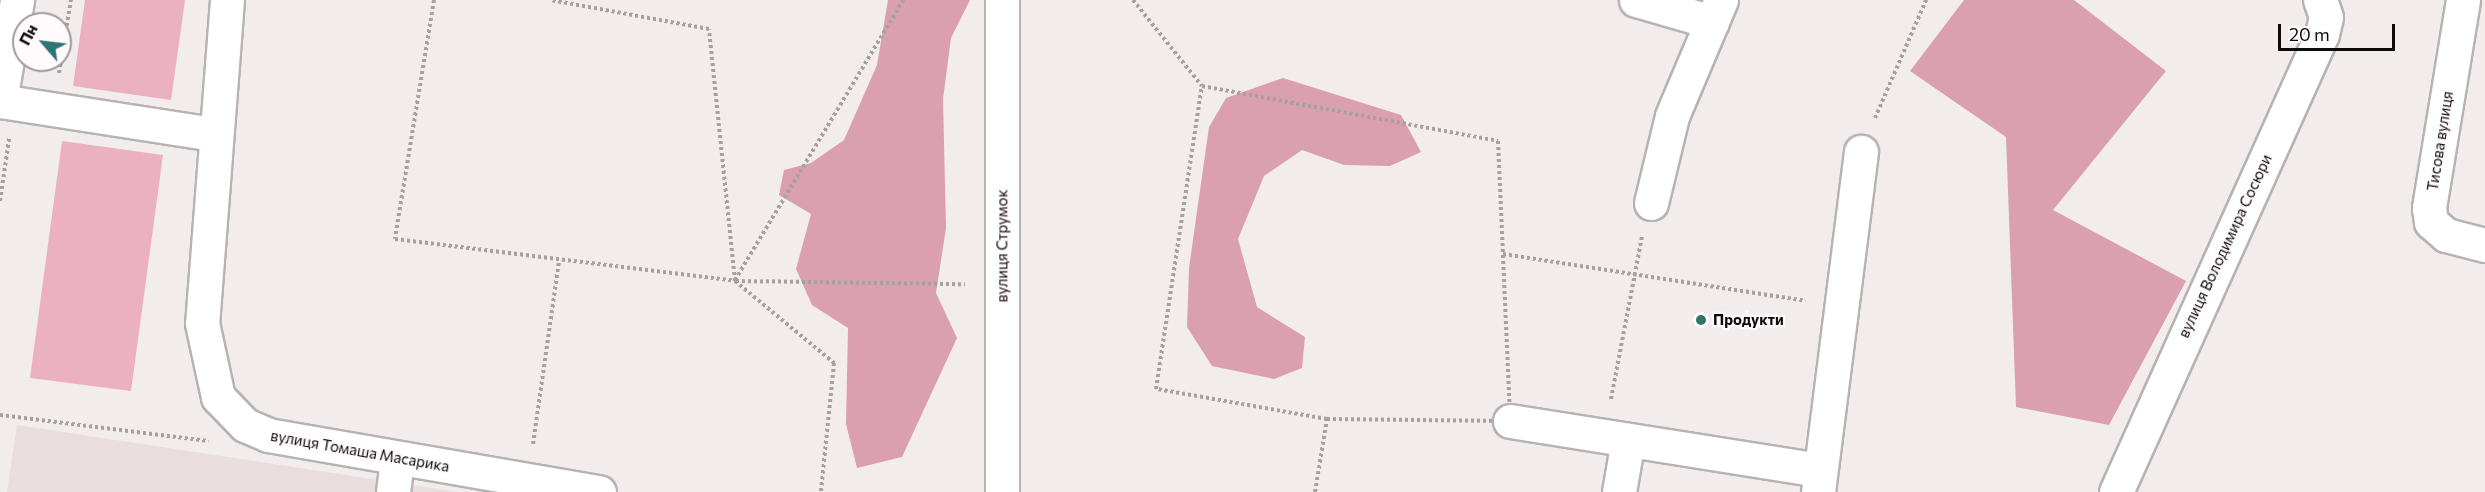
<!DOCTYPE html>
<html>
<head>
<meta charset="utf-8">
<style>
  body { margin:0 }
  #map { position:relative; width:2485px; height:492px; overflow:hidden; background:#f2eced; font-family:Commissioner,sans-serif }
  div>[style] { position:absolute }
  .built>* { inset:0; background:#eadde0 }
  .green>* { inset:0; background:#ebb1c0 }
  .forest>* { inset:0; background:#daa0af }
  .path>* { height:4px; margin-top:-2px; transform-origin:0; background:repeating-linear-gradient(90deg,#a5a0a1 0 3px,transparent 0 6px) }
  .roads { filter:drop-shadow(2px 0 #b7b2b3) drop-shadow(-2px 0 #b7b2b3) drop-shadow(0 2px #b7b2b3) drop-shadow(0 -2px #b7b2b3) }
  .minor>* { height:33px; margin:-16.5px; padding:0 16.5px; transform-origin:16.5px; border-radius:16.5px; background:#fff }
  .dots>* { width:16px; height:16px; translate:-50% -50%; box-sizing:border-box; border:3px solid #fffafb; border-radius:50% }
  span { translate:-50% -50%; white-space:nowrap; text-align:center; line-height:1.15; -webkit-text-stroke:4.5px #fffafb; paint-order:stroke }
  .street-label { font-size:15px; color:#0d0b0b }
  .poi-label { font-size:15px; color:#0d0b0b; font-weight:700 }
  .left { translate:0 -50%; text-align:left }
  .north { position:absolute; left:12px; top:12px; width:60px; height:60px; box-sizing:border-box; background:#fffafb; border:2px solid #9e9a9b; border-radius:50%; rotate:298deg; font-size:16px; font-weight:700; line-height:24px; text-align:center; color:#0d0b0b }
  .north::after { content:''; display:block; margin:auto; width:21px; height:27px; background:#2d7670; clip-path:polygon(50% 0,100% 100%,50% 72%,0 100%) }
  .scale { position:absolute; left:2278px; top:24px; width:117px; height:27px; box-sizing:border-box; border:3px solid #0d0b0b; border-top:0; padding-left:8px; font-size:18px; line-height:21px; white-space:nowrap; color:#0d0b0b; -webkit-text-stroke:4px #fffafb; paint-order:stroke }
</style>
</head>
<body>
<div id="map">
  <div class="built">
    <div style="clip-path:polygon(17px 425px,458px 492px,7px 492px)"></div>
  </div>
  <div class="green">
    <div style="clip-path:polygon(85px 0,185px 0,171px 100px,73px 86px)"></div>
    <div style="clip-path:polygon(62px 141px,163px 155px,131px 391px,30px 378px)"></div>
  </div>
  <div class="forest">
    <div style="clip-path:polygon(888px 0,970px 0,951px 38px,943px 99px,946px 228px,936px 293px,957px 338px,902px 457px,857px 468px,846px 424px,848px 328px,812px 305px,796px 269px,811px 214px,779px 195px,784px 170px,811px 163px,844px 140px,877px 65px)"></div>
    <div style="clip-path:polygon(1964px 0,2074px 0,2166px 71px,2053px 210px,2186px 281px,2109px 425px,2016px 407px,2006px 137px,1910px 71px)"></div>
    <div style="clip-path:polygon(1283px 78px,1401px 115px,1421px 152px,1390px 166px,1344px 165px,1302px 150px,1264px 176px,1238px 239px,1257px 307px,1305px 337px,1302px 368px,1274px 379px,1212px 366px,1187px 327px,1189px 268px,1209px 127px,1226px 98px)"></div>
  </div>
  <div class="path">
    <div style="left:434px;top:0;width:242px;rotate:99.3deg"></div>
    <div style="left:395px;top:239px;width:343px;rotate:7deg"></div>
    <div style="left:735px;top:281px;width:253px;rotate:-95.9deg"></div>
    <div style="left:709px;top:29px;width:161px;rotate:-169.6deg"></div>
    <div style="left:1133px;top:0;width:110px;rotate:51.3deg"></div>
    <div style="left:59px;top:73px;width:74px;rotate:-80.7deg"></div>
    <div style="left:1202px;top:86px;width:301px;rotate:10.5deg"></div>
    <div style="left:1498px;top:141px;width:280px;rotate:87.5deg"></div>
    <div style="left:1510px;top:421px;width:183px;rotate:-179.4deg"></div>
    <div style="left:1327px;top:419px;width:174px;rotate:-170deg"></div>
    <div style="left:1156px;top:389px;width:306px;rotate:-81.4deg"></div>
    <div style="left:1875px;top:118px;width:129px;rotate:-66.6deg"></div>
    <div style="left:0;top:201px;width:63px;rotate:-81.7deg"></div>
    <div style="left:1503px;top:254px;width:306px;rotate:8.8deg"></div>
    <div style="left:735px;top:280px;width:327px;rotate:-59deg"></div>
    <div style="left:735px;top:281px;width:129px;rotate:39.6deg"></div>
    <div style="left:834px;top:363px;width:130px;rotate:95.8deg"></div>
    <div style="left:736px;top:281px;width:229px;rotate:0.8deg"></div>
    <div style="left:1611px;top:399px;width:166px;rotate:-79.2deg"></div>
    <div style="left:0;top:415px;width:210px;rotate:7.1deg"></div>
    <div style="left:533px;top:444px;width:184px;rotate:-81.9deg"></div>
    <div style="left:1315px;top:492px;width:74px;rotate:-80.7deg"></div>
  </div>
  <div class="roads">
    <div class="minor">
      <div style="left:227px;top:0;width:324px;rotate:94.4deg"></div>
      <div style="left:202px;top:323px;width:76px;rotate:77.8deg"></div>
      <div style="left:218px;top:397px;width:39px;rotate:46deg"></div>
      <div style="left:245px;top:425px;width:25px;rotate:23deg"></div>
      <div style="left:268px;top:435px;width:336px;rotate:9.8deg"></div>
      <div style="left:1002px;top:0;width:492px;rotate:90deg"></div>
      <div style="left:1636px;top:0;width:79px;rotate:16.1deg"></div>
      <div style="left:2463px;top:0;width:211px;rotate:99.3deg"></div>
      <div style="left:2429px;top:208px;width:14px;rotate:82deg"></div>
      <div style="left:2431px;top:222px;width:20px;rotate:41deg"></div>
      <div style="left:2446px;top:235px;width:40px;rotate:14.4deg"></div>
      <div style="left:0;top:101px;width:217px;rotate:8.8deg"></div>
      <div style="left:0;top:101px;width:102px;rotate:-80.4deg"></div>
      <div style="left:1651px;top:203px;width:89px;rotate:-76.4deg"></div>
      <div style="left:1672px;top:116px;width:126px;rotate:-67.1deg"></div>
      <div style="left:1510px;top:421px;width:314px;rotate:9deg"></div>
      <div style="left:393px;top:492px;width:32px;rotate:-83deg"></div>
      <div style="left:1619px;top:492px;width:53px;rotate:-80.2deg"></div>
      <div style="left:1818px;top:492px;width:343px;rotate:-82.8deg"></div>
      <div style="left:2116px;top:492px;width:502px;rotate:-65.78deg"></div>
      <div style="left:2322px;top:34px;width:17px;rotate:-77deg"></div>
      <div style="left:2326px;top:17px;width:18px;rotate:-109deg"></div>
    </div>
  </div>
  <div class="dots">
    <div style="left:1701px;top:320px;background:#2d7670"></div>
  </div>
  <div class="street-label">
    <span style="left:2440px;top:141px;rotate:-81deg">Тисова вулиця</span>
    <span style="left:1002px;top:246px;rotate:-90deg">вулиця Струмок</span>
    <span style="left:2225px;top:246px;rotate:-65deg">вулиця Володимира Сосюри</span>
    <span style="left:360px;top:451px;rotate:10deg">вулиця Томаша Масарика</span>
  </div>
  <div class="poi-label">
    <span class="left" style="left:1713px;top:320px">Продукти</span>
  </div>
  <div class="north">Пн</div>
  <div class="scale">20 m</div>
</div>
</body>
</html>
